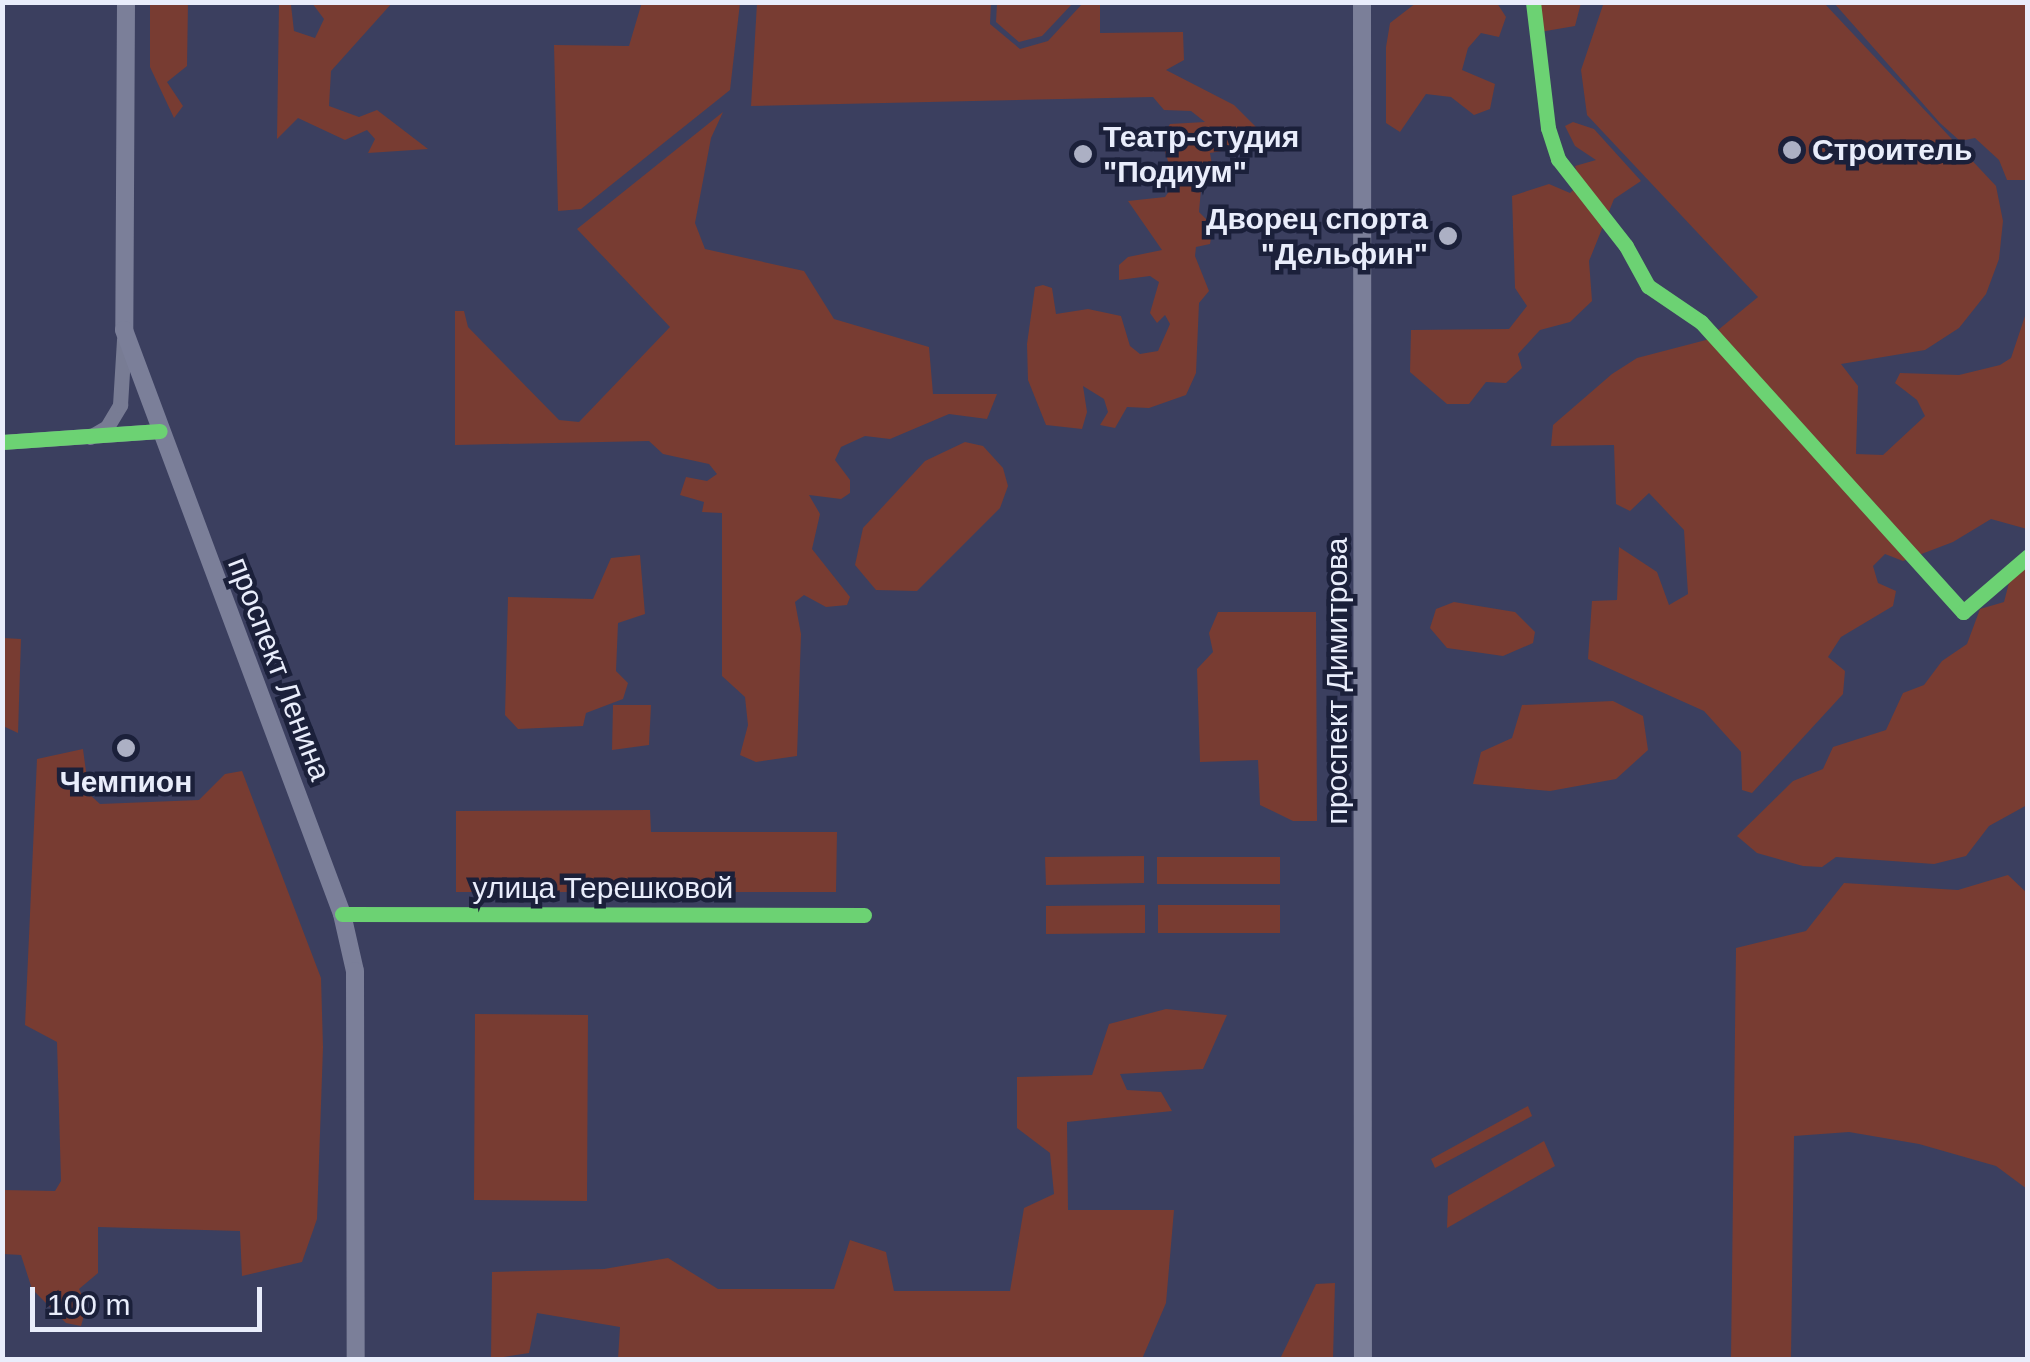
<!DOCTYPE html>
<html>
<head>
<meta charset="utf-8">
<style>
  body { margin:0 }
  #map { position:relative; width:2030px; height:1362px; overflow:hidden; background:#3b3f5f; font-family:Helvetica,sans-serif }
  div>[style] { position:absolute }
  .green>* { inset:0; background:#783c32 }
  .minor>* { height:12px; margin:-6px; padding:0 6px; transform-origin:6px; border-radius:6px; background:#787c94 }
  .tertiary>* { height:15px; margin:-7.5px; padding:0 7.5px; transform-origin:7.5px; border-radius:7.5px; background:#787c94 }
  .secondary>* { height:18px; margin:-9px; padding:0 9px; transform-origin:9px; border-radius:9px; background:#7b7f99 }
  .cycleway>* { height:15px; margin:-7.5px; padding:0 7.5px; transform-origin:7.5px; border-radius:7.5px; background:#6cd273 }
  .dots>* { width:28px; height:28px; translate:-50% -50%; box-sizing:border-box; border:5px solid #1b203a; border-radius:50% }
  span { translate:-50% -50%; white-space:nowrap; text-align:center; line-height:1.15; -webkit-text-stroke:9px #1b203a; paint-order:stroke }
  .poi-label { font-size:30px; color:#e9edfb; font-weight:700 }
  .left { translate:0 -50%; text-align:left }
  .right { translate:-100% -50%; text-align:right }
  .street-label { font-size:30px; color:#e9edfb }
  .frame { position:absolute; inset:0; border:5px solid #e9edfb; pointer-events:none }
  .scale { position:absolute; left:30px; top:1287px; width:232px; height:45px; box-sizing:border-box; border:5px solid #e9edfb; border-top:0; padding-left:12px; font-size:30px; line-height:35px; white-space:nowrap; color:#e9edfb; -webkit-text-stroke:8px #1b203a; paint-order:stroke }
</style>
</head>
<body>
<div id="map">
  <div class="green">
    <div style="clip-path:polygon(642px 2px,740px 3px,730px 90px,581px 209px,558px 211px,554px 45px,629px 46px)"></div>
    <div style="clip-path:polygon(1604px 2px,1824px 3px,1996px 186px,2003px 221px,1999px 259px,1986px 294px,1959px 328px,1925px 350px,1841px 364px,1858px 386px,1856px 454px,1883px 455px,1925px 416px,1917px 400px,1895px 383px,1900px 373px,1959px 375px,2000px 365px,2011px 358px,2027px 310px,2027px 529px,1991px 519px,1953px 542px,1903px 561px,1885px 554px,1873px 566px,1878px 583px,1896px 591px,1893px 606px,1841px 637px,1828px 657px,1845px 671px,1843px 694px,1752px 793px,1742px 790px,1741px 752px,1704px 711px,1588px 659px,1592px 601px,1617px 600px,1619px 547px,1657px 572px,1669px 605px,1688px 594px,1684px 530px,1649px 493px,1630px 511px,1616px 504px,1614px 445px,1551px 446px,1553px 425px,1612px 374px,1637px 358px,1706px 340px,1758px 297px,1587px 115px,1581px 70px)"></div>
    <div style="clip-path:polygon(150px 3px,188px 3px,187px 66px,167px 82px,183px 106px,174px 118px,150px 67px)"></div>
    <div style="clip-path:polygon(312px 3px,392px 3px,331px 71px,329px 106px,359px 117px,377px 110px,428px 149px,368px 153px,375px 139px,367px 130px,345px 140px,298px 118px,277px 139px,279px 4px,291px 5px,294px 31px,315px 38px,324px 19px)"></div>
    <div style="clip-path:polygon(757px 3px,991px 3px,990px 24px,1020px 49px,1048px 41px,1083px 3px,1100px 3px,1100px 33px,1183px 32px,1184px 60px,1166px 70px,1234px 105px,1262px 133px,1255px 145px,1210px 153px,1213px 171px,1202px 177px,1199px 212px,1213px 226px,1210px 244px,1196px 247px,1195px 256px,1209px 291px,1199px 303px,1196px 373px,1186px 395px,1149px 408px,1127px 407px,1115px 428px,1100px 425px,1108px 412px,1104px 399px,1083px 386px,1087px 412px,1082px 429px,1046px 425px,1028px 380px,1027px 344px,1035px 287px,1043px 285px,1052px 288px,1056px 314px,1088px 309px,1121px 316px,1130px 346px,1140px 354px,1158px 351px,1170px 324px,1165px 315px,1157px 323px,1150px 313px,1159px 282px,1150px 276px,1119px 280px,1119px 265px,1128px 257px,1162px 250px,1128px 201px,1165px 197px,1175px 183px,1161px 139px,1170px 124px,1205px 122px,1191px 111px,1164px 110px,1153px 97px,751px 106px)"></div>
    <div style="clip-path:polygon(997px 3px,997px 2px,1073px 3px,1042px 36px,1019px 42px,996px 22px)"></div>
    <div style="clip-path:polygon(1416px 3px,1497px 3px,1506px 17px,1499px 37px,1481px 33px,1468px 48px,1462px 70px,1495px 84px,1490px 109px,1474px 115px,1451px 97px,1426px 94px,1400px 132px,1386px 123px,1386px 47px,1390px 23px)"></div>
    <div style="clip-path:polygon(1538px 3px,1581px 3px,1575px 26px,1540px 32px)"></div>
    <div style="clip-path:polygon(1834px 3px,2027px 3px,2027px 180px,2007px 180px,1999px 160px,1975px 138px,1960px 141px,1940px 123px)"></div>
    <div style="clip-path:polygon(723px 112px,711px 138px,695px 223px,705px 249px,804px 271px,834px 319px,929px 347px,933px 394px,997px 394px,987px 419px,949px 414px,890px 439px,865px 436px,841px 447px,835px 460px,850px 480px,850px 493px,841px 499px,809px 495px,820px 514px,812px 549px,850px 597px,847px 605px,826px 607px,804px 595px,795px 602px,801px 634px,797px 756px,756px 762px,740px 755px,748px 725px,745px 697px,722px 676px,722px 513px,702px 512px,704px 502px,680px 495px,686px 477px,707px 481px,717px 474px,709px 464px,663px 454px,649px 441px,455px 445px,455px 311px,464px 311px,468px 327px,559px 420px,579px 422px,670px 327px,577px 229px)"></div>
    <div style="clip-path:polygon(1573px 122px,1594px 129px,1641px 181px,1614px 199px,1589px 261px,1592px 301px,1570px 322px,1540px 330px,1518px 354px,1522px 368px,1506px 383px,1486px 382px,1469px 404px,1447px 404px,1410px 372px,1411px 330px,1509px 329px,1527px 306px,1515px 288px,1512px 196px,1549px 184px,1570px 193px,1580px 184px,1575px 166px,1596px 160px,1575px 146px,1565px 126px)"></div>
    <div style="clip-path:polygon(965px 442px,983px 446px,1003px 468px,1008px 486px,1000px 508px,917px 591px,876px 590px,855px 565px,863px 528px,925px 461px)"></div>
    <div style="clip-path:polygon(640px 555px,645px 614px,618px 623px,616px 671px,628px 683px,623px 699px,586px 713px,583px 726px,518px 729px,505px 715px,508px 597px,593px 599px,611px 558px)"></div>
    <div style="clip-path:polygon(2027px 565px,2027px 805px,1989px 826px,1966px 856px,1934px 864px,1836px 857px,1822px 867px,1803px 866px,1757px 853px,1737px 836px,1793px 781px,1823px 769px,1833px 747px,1886px 730px,1903px 693px,1924px 685px,1942px 661px,1967px 644px,1980px 609px,2004px 602px,2012px 571px)"></div>
    <div style="clip-path:polygon(1454px 602px,1515px 612px,1535px 632px,1533px 643px,1503px 656px,1447px 648px,1430px 628px,1436px 609px)"></div>
    <div style="clip-path:polygon(1218px 612px,1316px 612px,1317px 821px,1293px 821px,1260px 805px,1258px 760px,1200px 762px,1197px 669px,1213px 652px,1209px 633px)"></div>
    <div style="clip-path:polygon(3px 638px,21px 639px,18px 733px,3px 726px)"></div>
    <div style="clip-path:polygon(1613px 701px,1643px 716px,1648px 750px,1616px 779px,1550px 791px,1473px 784px,1481px 752px,1512px 738px,1522px 705px)"></div>
    <div style="clip-path:polygon(613px 705px,651px 705px,649px 745px,612px 750px)"></div>
    <div style="clip-path:polygon(83px 749px,89px 794px,100px 804px,199px 800px,225px 774px,242px 771px,321px 978px,323px 1047px,317px 1219px,302px 1262px,242px 1276px,240px 1231px,98px 1227px,98px 1273px,79px 1289px,87px 1305px,81px 1326px,66px 1323px,32px 1289px,21px 1255px,3px 1254px,2px 1190px,55px 1191px,61px 1181px,57px 1042px,25px 1025px,37px 759px)"></div>
    <div style="clip-path:polygon(650px 810px,651px 832px,837px 832px,836px 892px,456px 892px,456px 811px)"></div>
    <div style="clip-path:polygon(1144px 856px,1144px 883px,1046px 885px,1045px 857px)"></div>
    <div style="clip-path:polygon(1157px 857px,1280px 857px,1280px 884px,1157px 884px)"></div>
    <div style="clip-path:polygon(2008px 875px,2027px 893px,2027px 1189px,1996px 1166px,1919px 1144px,1849px 1132px,1794px 1136px,1791px 1359px,1731px 1359px,1736px 948px,1806px 931px,1844px 883px,1958px 890px)"></div>
    <div style="clip-path:polygon(1145px 905px,1145px 933px,1046px 934px,1046px 906px)"></div>
    <div style="clip-path:polygon(1158px 905px,1280px 905px,1280px 933px,1158px 933px)"></div>
    <div style="clip-path:polygon(1166px 1009px,1227px 1015px,1203px 1069px,1120px 1074px,1127px 1090px,1161px 1092px,1172px 1111px,1067px 1122px,1068px 1210px,1174px 1210px,1166px 1303px,1142px 1359px,618px 1359px,620px 1327px,537px 1313px,529px 1353px,491px 1359px,492px 1272px,604px 1269px,668px 1258px,718px 1289px,834px 1289px,850px 1240px,886px 1252px,894px 1291px,1010px 1291px,1024px 1208px,1054px 1194px,1050px 1153px,1017px 1128px,1017px 1077px,1092px 1075px,1109px 1024px)"></div>
    <div style="clip-path:polygon(475px 1014px,588px 1015px,587px 1201px,474px 1200px)"></div>
    <div style="clip-path:polygon(1528px 1106px,1532px 1116px,1435px 1168px,1431px 1159px)"></div>
    <div style="clip-path:polygon(1544px 1141px,1555px 1166px,1447px 1228px,1448px 1196px)"></div>
    <div style="clip-path:polygon(1335px 1283px,1333px 1359px,1280px 1359px,1316px 1284px)"></div>
  </div>
  <div class="minor">
    <div style="left:342px;top:914px;width:522px;rotate:0.11deg"></div>
  </div>
  <div class="tertiary">
    <div style="left:90px;top:437px;width:20px;rotate:-30deg"></div>
    <div style="left:107px;top:427px;width:26px;rotate:-59deg"></div>
    <div style="left:120px;top:405px;width:66px;rotate:-86.5deg"></div>
    <div style="left:2px;top:442px;width:158px;rotate:-4deg"></div>
  </div>
  <div class="secondary">
    <div style="left:126px;top:2px;width:328px;rotate:90.3deg"></div>
    <div style="left:124px;top:330px;width:623px;rotate:69.53deg"></div>
    <div style="left:342px;top:914px;width:58px;rotate:77.2deg"></div>
    <div style="left:355px;top:971px;width:389px;rotate:89.9deg"></div>
    <div style="left:1362px;top:2px;width:1358px;rotate:89.96deg"></div>
  </div>
  <div class="cycleway">
    <div style="left:1533px;top:2px;width:127px;rotate:83.2deg"></div>
    <div style="left:1548px;top:128px;width:33px;rotate:72deg"></div>
    <div style="left:1558px;top:159px;width:110px;rotate:52deg"></div>
    <div style="left:1626px;top:246px;width:46px;rotate:61.2deg"></div>
    <div style="left:1648px;top:286px;width:64px;rotate:34.2deg"></div>
    <div style="left:1701px;top:322px;width:391px;rotate:47.9deg"></div>
    <div style="left:1963px;top:612px;width:86px;rotate:-40.7deg"></div>
    <div style="left:2px;top:442px;width:158px;rotate:-4deg"></div>
    <div style="left:342px;top:914px;width:522px;rotate:0.11deg"></div>
  </div>
  <div class="dots">
    <div style="left:1792px;top:150px;background:#acb0c4"></div>
    <div style="left:1083px;top:154px;background:#acb0c4"></div>
    <div style="left:1448px;top:236px;background:#acb0c4"></div>
    <div style="left:126px;top:748px;background:#acb0c4"></div>
  </div>
  <div class="poi-label">
    <span class="left" style="left:1103px;top:154px">Театр-студия<br>"Подиум"</span>
    <span class="left" style="left:1812px;top:150px">Строитель</span>
    <span class="right" style="left:1428px;top:236px">Дворец спорта<br>"Дельфин"</span>
    <span style="left:126px;top:782px">Чемпион</span>
  </div>
  <div class="street-label">
    <span style="left:279px;top:669px;rotate:69deg">проспект Ленина</span>
    <span style="left:1337px;top:681px;rotate:-90deg">проспект Димитрова</span>
    <span style="left:603px;top:888px">улица Терешковой</span>
  </div>
  <div class="frame"></div>
  <div class="scale">100 m</div>
</div>
</body>
</html>
